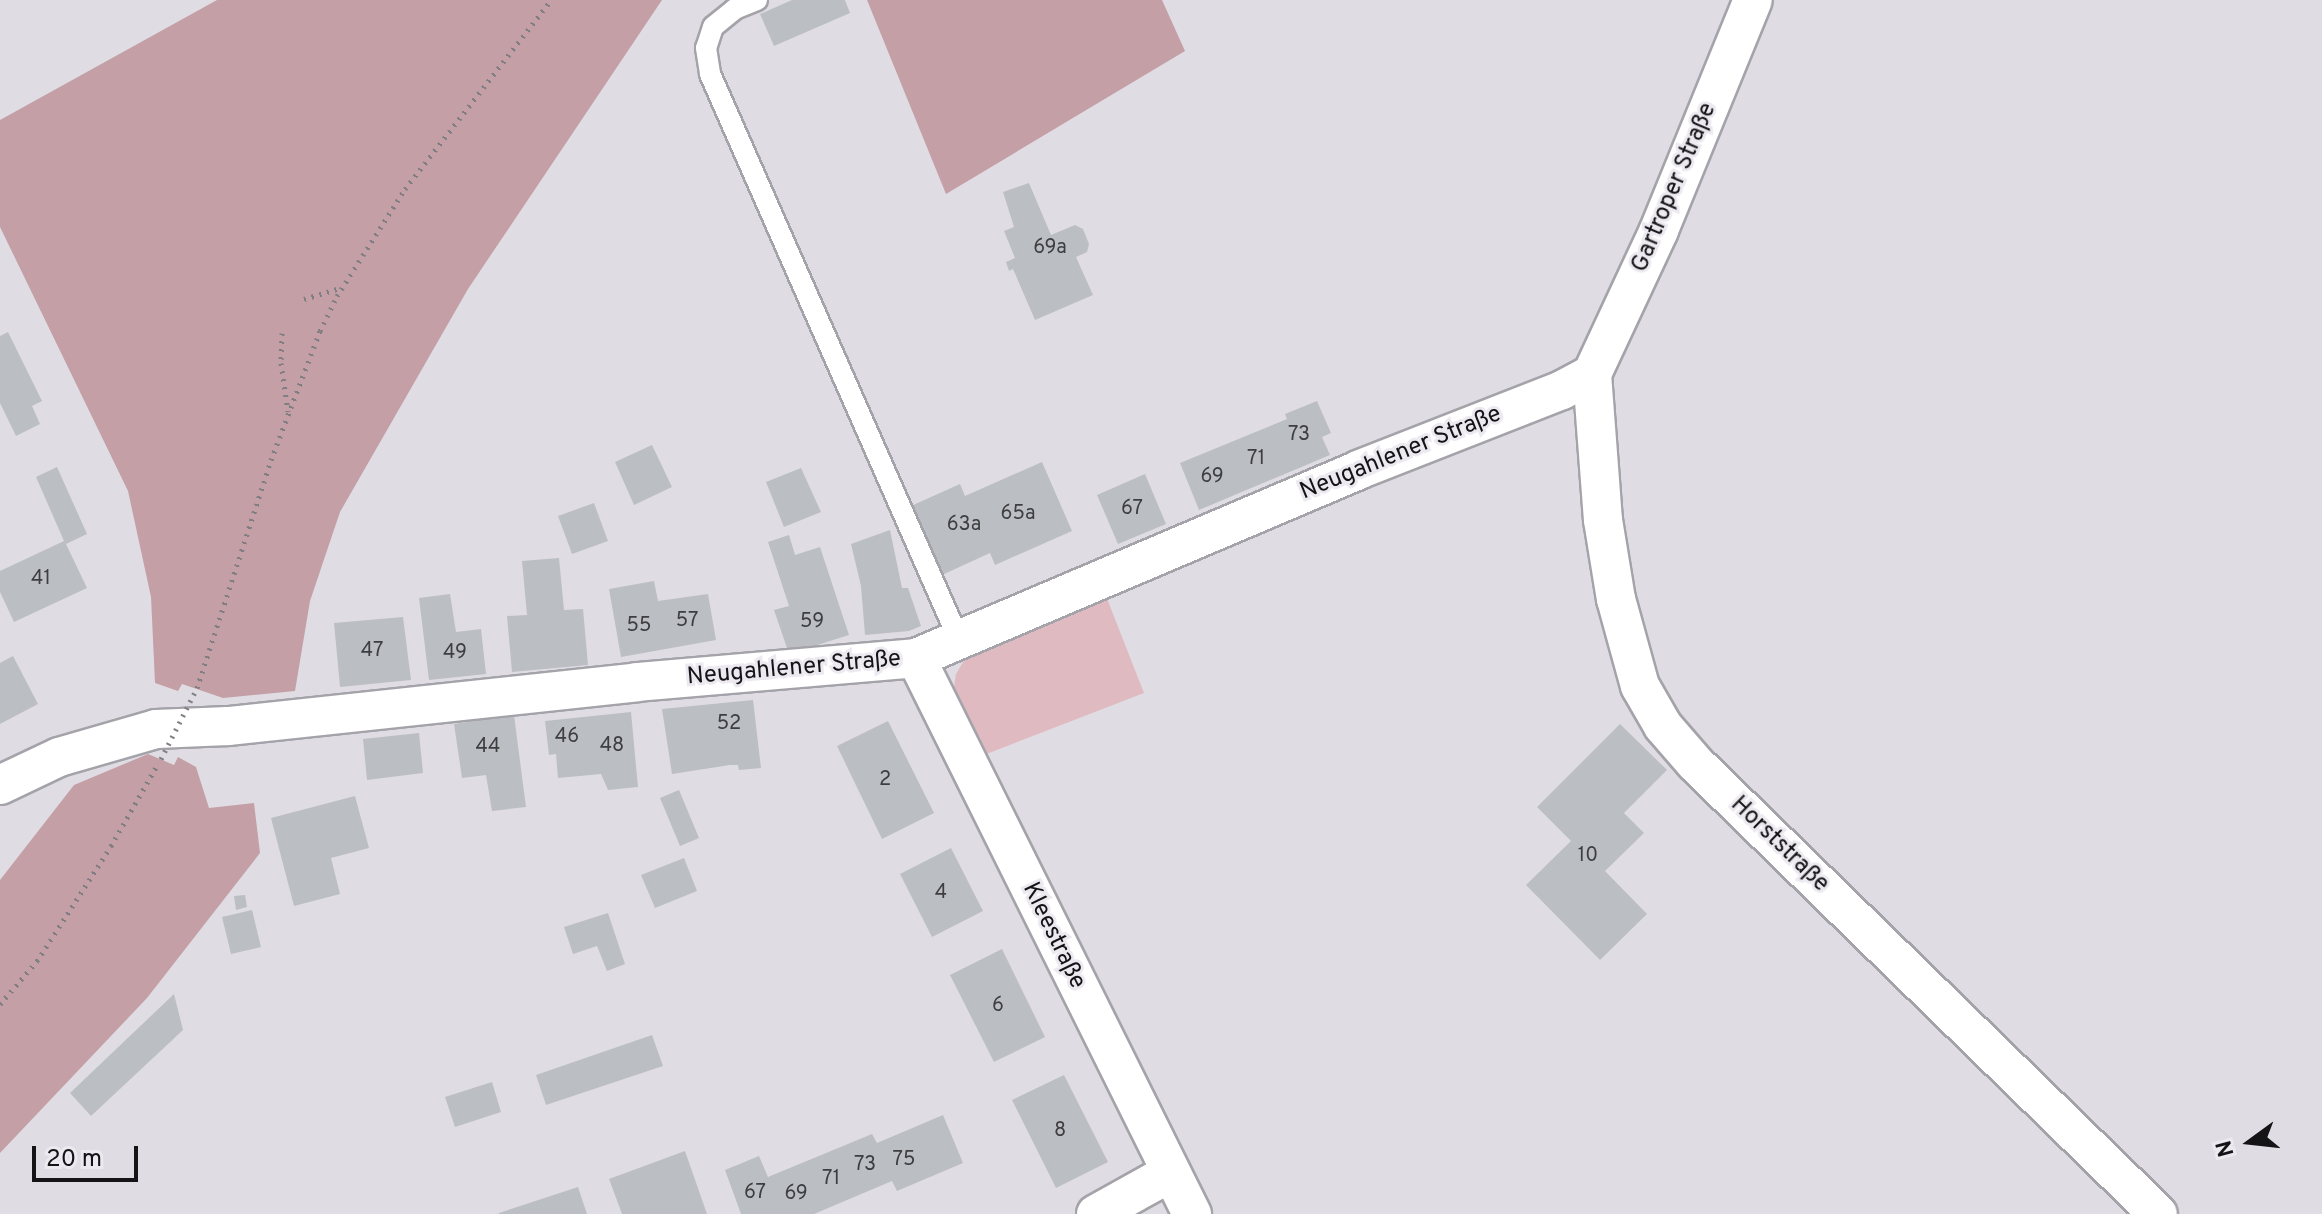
<!DOCTYPE html>
<html>
<head>
<meta charset="utf-8">
<style>
  body { margin:0 }
  #map { position:relative; width:2322px; height:1214px; overflow:hidden; background:#dfdde3; font-family:Overpass,sans-serif }
  div>[style] { position:absolute }
  .green>* { inset:0; background:#dfbbc1 }
  .forest>* { inset:0; background:#c49fa6 }
  .building>* { inset:0; background:#bbbec3 }
  .path>* { height:5px; margin-top:-2.5px; transform-origin:0; background:repeating-linear-gradient(90deg,#807e82 0 2px,transparent 0 8px) }
  .roads { filter:drop-shadow(2px 0 #a4a3a9) drop-shadow(-2px 0 #a4a3a9) drop-shadow(0 2px #a4a3a9) drop-shadow(0 -2px #a4a3a9) }
  .lane>* { height:20px; margin:-10px; padding:0 10px; transform-origin:10px; border-radius:10px; background:#fff }
  .street>* { height:38px; margin:-19px; padding:0 19px; transform-origin:19px; border-radius:19px; background:#fff }
  .path-bridge>* { height:5px; margin-top:-2.5px; transform-origin:0; background:repeating-linear-gradient(90deg,#807e82 0 2px,transparent 0 8px) }
  span { translate:-50% -50%; white-space:nowrap; text-align:center; line-height:1.15; -webkit-text-stroke:6px #eceaf0; paint-order:stroke }
  .number-label { font-size:20px; color:#3e3e40 }
  .number-label span { -webkit-text-stroke-width:0 }
  .street-label { font-size:24px; color:#141315 }
  .north { position:absolute; left:2210px; top:1102px; width:80px; height:80px; -webkit-text-stroke:6px #eceaf0; paint-order:stroke; rotate:255deg; font-size:22px; font-weight:700; line-height:32px; text-align:center; color:#141315 }
  .north::after { content:''; display:block; margin:auto; width:28px; height:36px; background:#141315; clip-path:polygon(50% 0,100% 100%,50% 72%,0 100%) }
  .scale { position:absolute; left:32px; top:1146px; width:106px; height:36px; box-sizing:border-box; border:4px solid #141315; border-top:0; padding-left:10px; font-size:24px; line-height:28px; white-space:nowrap; color:#141315; -webkit-text-stroke:6px #eceaf0; paint-order:stroke }
</style>
</head>
<body>
<div id="map">
  <div class="green">
    <div style="clip-path:polygon(1106px 596px,1144px 693px,984px 755px,953px 693px,956px 674px,963px 662px,973px 651px)"></div>
  </div>
  <div class="forest">
    <div style="clip-path:polygon(217px 0,662px 0,468px 289px,340px 512px,310px 601px,295px 691px,223px 698px,182px 684px,178px 691px,155px 683px,151px 597px,128px 491px,0 227px,0 120px)"></div>
    <div style="clip-path:polygon(867px 0,1162px 0,1185px 51px,946px 194px)"></div>
    <div style="clip-path:polygon(148px 754px,174px 765px,178px 757px,196px 767px,209px 808px,254px 803px,260px 853px,147px 998px,0 1153px,0 880px,74px 785px)"></div>
  </div>
  <div class="building">
    <div style="clip-path:polygon(792px 0,845px 0,850px 13px,774px 46px,760px 14px)"></div>
    <div style="clip-path:polygon(1029px 183px,1051px 235px,1075px 225px,1083px 229px,1089px 244px,1087px 252px,1076px 257px,1093px 295px,1035px 320px,1013px 269px,1009px 271px,1006px 262px,1015px 258px,1004px 231px,1014px 227px,1003px 192px)"></div>
    <div style="clip-path:polygon(8px 332px,42px 401px,32px 406px,40px 424px,16px 436px,0 403px,0 336px)"></div>
    <div style="clip-path:polygon(1317px 401px,1331px 433px,1322px 437px,1330px 455px,1199px 510px,1180px 463px,1287px 419px,1285px 414px)"></div>
    <div style="clip-path:polygon(652px 445px,672px 487px,634px 505px,615px 462px)"></div>
    <div style="clip-path:polygon(1042px 462px,1072px 531px,995px 565px,990px 553px,942px 575px,911px 506px,960px 484px,965px 496px)"></div>
    <div style="clip-path:polygon(57px 467px,87px 534px,66px 544px,87px 588px,14px 622px,0 592px,0 571px,64px 541px,36px 477px)"></div>
    <div style="clip-path:polygon(801px 468px,821px 512px,784px 527px,766px 482px)"></div>
    <div style="clip-path:polygon(1145px 474px,1166px 524px,1118px 544px,1097px 495px)"></div>
    <div style="clip-path:polygon(594px 503px,608px 541px,572px 554px,558px 516px)"></div>
    <div style="clip-path:polygon(890px 530px,902px 588px,908px 588px,921px 626px,909px 631px,865px 635px,861px 586px,851px 544px)"></div>
    <div style="clip-path:polygon(789px 535px,795px 555px,820px 547px,849px 635px,789px 654px,774px 610px,789px 606px,768px 542px)"></div>
    <div style="clip-path:polygon(559px 558px,564px 610px,583px 609px,588px 665px,512px 672px,507px 616px,527px 615px,522px 561px)"></div>
    <div style="clip-path:polygon(654px 581px,658px 601px,708px 594px,716px 640px,621px 657px,609px 589px)"></div>
    <div style="clip-path:polygon(450px 594px,456px 632px,481px 629px,486px 674px,429px 680px,419px 598px)"></div>
    <div style="clip-path:polygon(403px 617px,411px 680px,340px 687px,334px 623px)"></div>
    <div style="clip-path:polygon(13px 656px,38px 704px,0 724px,0 663px)"></div>
    <div style="clip-path:polygon(753px 700px,761px 768px,739px 770px,738px 765px,730px 765px,672px 774px,662px 709px)"></div>
    <div style="clip-path:polygon(631px 712px,638px 787px,608px 790px,601px 774px,558px 778px,556px 754px,549px 755px,545px 721px)"></div>
    <div style="clip-path:polygon(514px 715px,526px 807px,492px 811px,486px 775px,462px 778px,454px 724px)"></div>
    <div style="clip-path:polygon(888px 721px,934px 813px,882px 839px,837px 746px)"></div>
    <div style="clip-path:polygon(1620px 724px,1667px 770px,1624px 813px,1644px 833px,1605px 871px,1647px 914px,1600px 960px,1526px 885px,1571px 841px,1537px 807px)"></div>
    <div style="clip-path:polygon(419px 733px,423px 773px,367px 780px,363px 739px)"></div>
    <div style="clip-path:polygon(679px 790px,699px 838px,680px 846px,660px 798px)"></div>
    <div style="clip-path:polygon(355px 796px,369px 848px,331px 858px,340px 894px,294px 906px,271px 818px)"></div>
    <div style="clip-path:polygon(951px 848px,983px 911px,932px 937px,900px 874px)"></div>
    <div style="clip-path:polygon(684px 858px,697px 891px,655px 908px,641px 875px)"></div>
    <div style="clip-path:polygon(245px 895px,247px 907px,236px 910px,234px 896px)"></div>
    <div style="clip-path:polygon(252px 910px,261px 947px,231px 954px,222px 917px)"></div>
    <div style="clip-path:polygon(608px 913px,625px 964px,607px 971px,597px 946px,573px 954px,564px 927px)"></div>
    <div style="clip-path:polygon(1002px 949px,1045px 1037px,994px 1062px,950px 975px)"></div>
    <div style="clip-path:polygon(174px 994px,183px 1030px,91px 1116px,70px 1093px)"></div>
    <div style="clip-path:polygon(652px 1035px,663px 1066px,546px 1105px,536px 1075px)"></div>
    <div style="clip-path:polygon(1064px 1075px,1108px 1162px,1056px 1188px,1012px 1100px)"></div>
    <div style="clip-path:polygon(492px 1082px,501px 1112px,455px 1127px,445px 1097px)"></div>
    <div style="clip-path:polygon(943px 1115px,963px 1163px,897px 1191px,892px 1181px,814px 1214px,741px 1214px,725px 1170px,759px 1156px,768px 1177px,872px 1134px,877px 1143px)"></div>
    <div style="clip-path:polygon(685px 1151px,707px 1214px,622px 1214px,609px 1179px)"></div>
    <div style="clip-path:polygon(578px 1187px,587px 1214px,499px 1214px,499px 1213px)"></div>
  </div>
  <div class="path">
    <div style="left:304px;top:299px;width:39px;rotate:-17deg"></div>
    <div style="left:282px;top:333px;width:30px;rotate:92deg"></div>
    <div style="left:281px;top:363px;width:49px;rotate:81.7deg"></div>
    <div style="left:197px;top:688px;width:240px;rotate:-72deg"></div>
    <div style="left:271px;top:460px;width:138px;rotate:-69.2deg"></div>
    <div style="left:320px;top:331px;width:39px;rotate:-64deg"></div>
    <div style="left:337px;top:296px;width:127px;rotate:-57.6deg"></div>
    <div style="left:405px;top:189px;width:239px;rotate:-52.3deg"></div>
    <div style="left:0;top:1004px;width:57px;rotate:-49.3deg"></div>
    <div style="left:37px;top:961px;width:137px;rotate:-57.2deg"></div>
    <div style="left:111px;top:846px;width:91px;rotate:-60.3deg"></div>
  </div>
  <div class="roads">
    <div class="lane">
      <div style="left:757px;top:0;width:24px;rotate:158deg"></div>
      <div style="left:735px;top:9px;width:28px;rotate:141deg"></div>
      <div style="left:713px;top:27px;width:22px;rotate:108deg"></div>
      <div style="left:706px;top:48px;width:26px;rotate:81deg"></div>
      <div style="left:710px;top:74px;width:618px;rotate:66.25deg"></div>
    </div>
    <div class="street">
      <div style="left:1592px;top:374px;width:146px;rotate:85.7deg"></div>
      <div style="left:1603px;top:520px;width:80px;rotate:80.7deg"></div>
      <div style="left:1616px;top:599px;width:90px;rotate:74.6deg"></div>
      <div style="left:1640px;top:686px;width:46px;rotate:60.1deg"></div>
      <div style="left:1663px;top:726px;width:49px;rotate:49.1deg"></div>
      <div style="left:1695px;top:763px;width:646px;rotate:44.25deg"></div>
      <div style="left:1592px;top:374px;width:159px;rotate:-65deg"></div>
      <div style="left:1659px;top:230px;width:248px;rotate:-67.8deg"></div>
      <div style="left:916px;top:658px;width:621px;rotate:63.6deg"></div>
      <div style="left:0;top:785px;width:65px;rotate:-25.4deg"></div>
      <div style="left:59px;top:757px;width:101px;rotate:-16.1deg"></div>
      <div style="left:156px;top:729px;width:72px;rotate:-2.4deg"></div>
      <div style="left:228px;top:726px;width:411px;rotate:-6.1deg"></div>
      <div style="left:637px;top:682px;width:280px;rotate:-4.9deg"></div>
      <div style="left:916px;top:658px;width:480px;rotate:-23deg"></div>
      <div style="left:1358px;top:470px;width:219px;rotate:-21.4deg"></div>
      <div style="left:1562px;top:390px;width:34px;rotate:-28deg"></div>
      <div style="left:1096px;top:1214px;width:85px;rotate:-29deg"></div>
    </div>
  </div>
  <div class="path-bridge">
    <div style="left:161px;top:759px;width:80px;rotate:-63.1deg"></div>
  </div>
  <div class="number-label">
    <span style="left:1050px;top:248px">69a</span>
    <span style="left:1299px;top:435px">73</span>
    <span style="left:1256px;top:459px">71</span>
    <span style="left:1212px;top:477px">69</span>
    <span style="left:1132px;top:509px">67</span>
    <span style="left:1018px;top:514px">65a</span>
    <span style="left:964px;top:525px">63a</span>
    <span style="left:41px;top:579px">41</span>
    <span style="left:687px;top:621px">57</span>
    <span style="left:812px;top:622px">59</span>
    <span style="left:639px;top:626px">55</span>
    <span style="left:372px;top:651px">47</span>
    <span style="left:455px;top:653px">49</span>
    <span style="left:729px;top:724px">52</span>
    <span style="left:567px;top:737px">46</span>
    <span style="left:612px;top:746px">48</span>
    <span style="left:488px;top:747px">44</span>
    <span style="left:885px;top:780px">2</span>
    <span style="left:1588px;top:856px">10</span>
    <span style="left:941px;top:893px">4</span>
    <span style="left:998px;top:1006px">6</span>
    <span style="left:1060px;top:1131px">8</span>
    <span style="left:904px;top:1160px">75</span>
    <span style="left:865px;top:1165px">73</span>
    <span style="left:831px;top:1179px">71</span>
    <span style="left:755px;top:1193px">67</span>
    <span style="left:796px;top:1194px">69</span>
  </div>
  <div class="street-label">
    <span style="left:1675px;top:188px;rotate:-67deg">Gartroper Straße</span>
    <span style="left:1401px;top:454px;rotate:-22deg">Neugahlener Straße</span>
    <span style="left:794px;top:669px;rotate:-5deg">Neugahlener Straße</span>
    <span style="left:1779px;top:845px;rotate:44deg">Horststraße</span>
    <span style="left:1053px;top:936px;rotate:64deg">Kleestraße</span>
  </div>
  <div class="north">N</div>
  <div class="scale">20 m</div>
</div>
</body>
</html>
